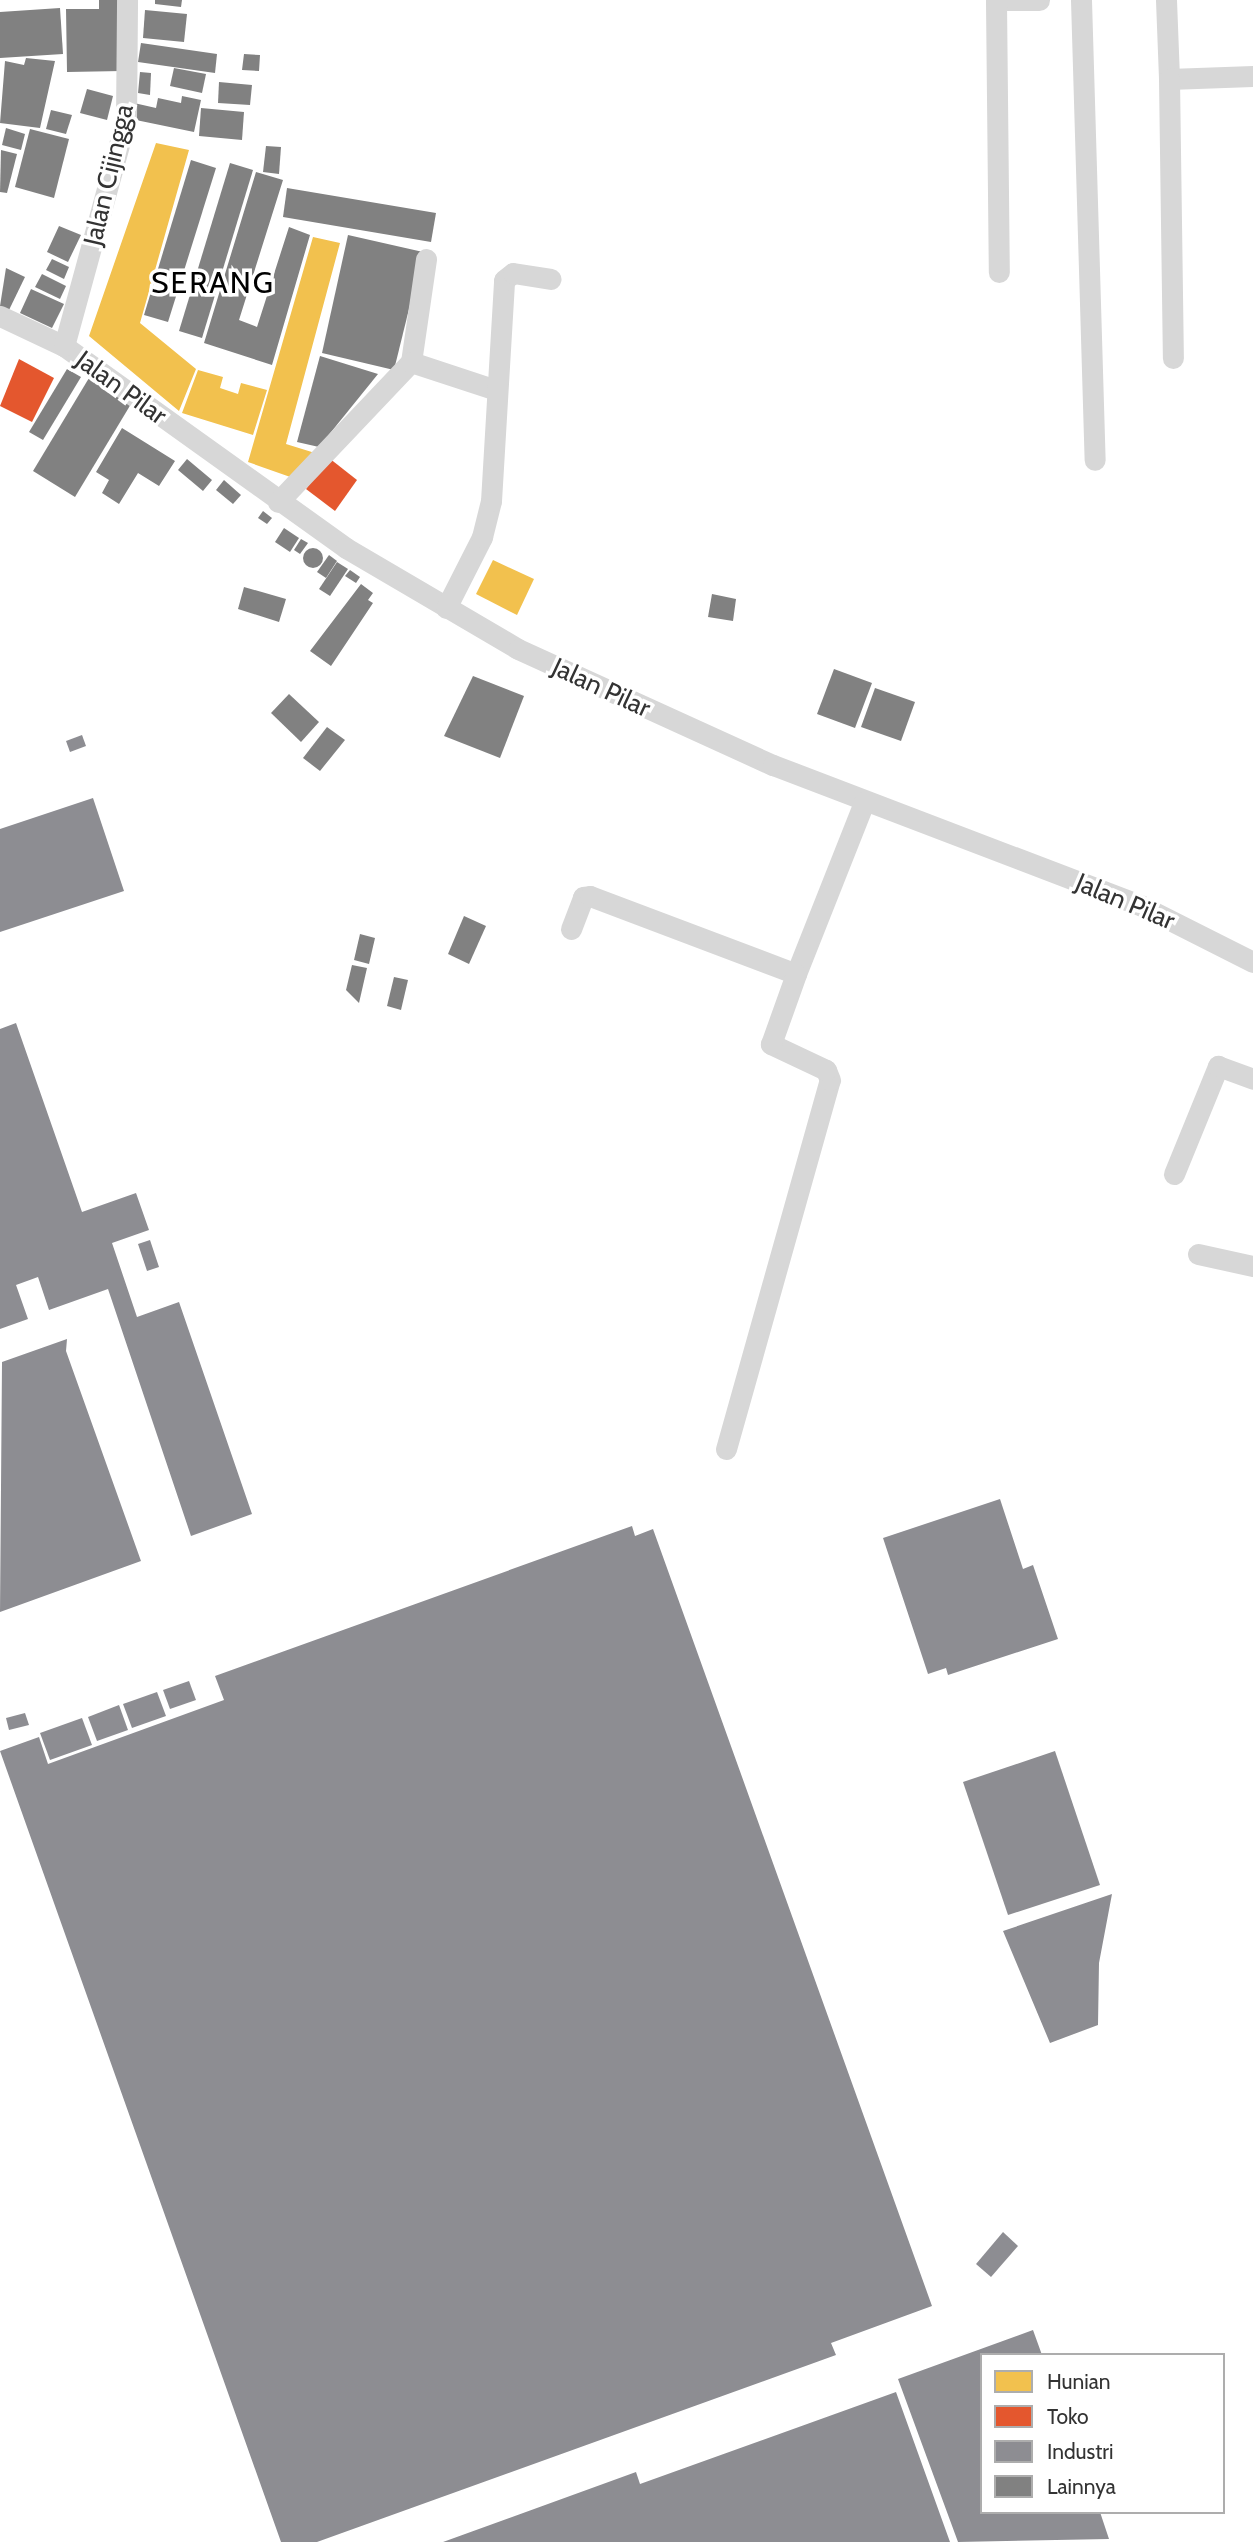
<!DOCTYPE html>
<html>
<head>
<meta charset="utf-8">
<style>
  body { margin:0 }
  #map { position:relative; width:1253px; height:2542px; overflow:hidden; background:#fff; font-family:Cabin,sans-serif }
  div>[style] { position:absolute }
  .homes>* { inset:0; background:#f2c14e }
  .shops>* { inset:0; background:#e4572e }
  .industry>* { inset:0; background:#8d8d92 }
  .building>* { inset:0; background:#818181 }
  .round { border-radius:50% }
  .minor>* { height:21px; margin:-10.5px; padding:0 10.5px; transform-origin:10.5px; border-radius:10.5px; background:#d7d7d7 }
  span { translate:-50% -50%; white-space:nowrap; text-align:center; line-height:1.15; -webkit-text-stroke:7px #fff; paint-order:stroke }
  .street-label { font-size:26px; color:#333 }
  .quarter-label { font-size:30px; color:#000; letter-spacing:2px }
  .legend { position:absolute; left:980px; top:2353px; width:245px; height:161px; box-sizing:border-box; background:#fff; border:2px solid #adadad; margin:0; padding:9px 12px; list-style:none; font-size:21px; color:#333 }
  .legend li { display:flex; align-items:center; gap:14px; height:35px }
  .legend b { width:35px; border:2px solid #adadad }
</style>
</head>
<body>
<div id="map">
  <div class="homes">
    <div style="clip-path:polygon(156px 143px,189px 150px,140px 323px,196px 369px,179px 411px,89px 336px)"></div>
    <div style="clip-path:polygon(313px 237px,340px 243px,286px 444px,315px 453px,296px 479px,248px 462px)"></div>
    <div style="clip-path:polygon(198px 370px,223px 377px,220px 388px,238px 394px,241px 383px,267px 390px,253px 435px,182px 413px)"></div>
    <div style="clip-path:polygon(493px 560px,534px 579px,517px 615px,476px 594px)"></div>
  </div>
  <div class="shops">
    <div style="clip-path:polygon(19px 359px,54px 378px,32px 422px,0 406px)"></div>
    <div style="clip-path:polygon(329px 458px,357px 480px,335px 511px,306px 489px)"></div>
  </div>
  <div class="industry">
    <div style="clip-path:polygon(82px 735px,86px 746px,70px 752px,66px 741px)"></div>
    <div style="clip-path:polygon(93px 798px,124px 891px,0 932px,0 829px)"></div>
    <div style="clip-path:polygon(16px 1023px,82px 1212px,136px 1193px,149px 1230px,112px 1243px,137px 1317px,179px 1302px,252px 1514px,191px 1536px,108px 1289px,49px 1310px,38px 1277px,16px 1285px,28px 1319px,0 1329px,0 1029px)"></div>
    <div style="clip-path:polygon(150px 1240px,159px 1267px,147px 1271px,138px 1244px)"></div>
    <div style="clip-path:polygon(67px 1339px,66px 1351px,141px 1561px,0 1612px,2px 1362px)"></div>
    <div style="clip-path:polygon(1000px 1499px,1023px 1569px,1033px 1565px,1058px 1639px,948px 1675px,946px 1668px,928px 1674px,883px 1538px)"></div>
    <div style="clip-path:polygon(632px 1526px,635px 1536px,653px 1529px,932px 2306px,831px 2343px,836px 2355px,317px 2542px,281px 2542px,0 1751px,39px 1737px,48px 1764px,224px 1700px,215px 1676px)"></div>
    <div style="clip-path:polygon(189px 1681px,196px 1700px,170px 1709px,163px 1690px)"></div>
    <div style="clip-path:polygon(157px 1692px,166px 1716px,132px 1728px,123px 1704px)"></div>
    <div style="clip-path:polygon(119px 1705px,128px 1730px,97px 1741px,88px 1717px)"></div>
    <div style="clip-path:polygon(25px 1713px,29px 1725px,9px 1730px,6px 1718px)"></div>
    <div style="clip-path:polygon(82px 1718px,92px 1745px,50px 1760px,40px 1733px)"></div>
    <div style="clip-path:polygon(1055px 1751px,1100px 1885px,1008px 1915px,963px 1782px)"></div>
    <div style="clip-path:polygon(1112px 1894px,1099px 1963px,1098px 2025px,1050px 2043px,1003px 1931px)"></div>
    <div style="clip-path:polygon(1003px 2232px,1018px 2246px,991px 2277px,976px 2264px)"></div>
    <div style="clip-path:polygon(1033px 2330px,1042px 2355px,982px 2355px,982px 2512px,1100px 2512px,1109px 2539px,958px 2542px,898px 2379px)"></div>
    <div style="clip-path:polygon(896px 2392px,950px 2542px,443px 2542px,636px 2472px,640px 2484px)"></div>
  </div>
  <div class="building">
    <div style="clip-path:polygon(99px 0,121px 0,122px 71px,67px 72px,66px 9px,99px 9px)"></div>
    <div style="clip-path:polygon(155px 0,182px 0,181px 7px,155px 4px)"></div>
    <div style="clip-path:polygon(60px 8px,63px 54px,0 58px,0 12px)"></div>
    <div style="clip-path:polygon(145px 10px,187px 14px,184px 42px,143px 38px)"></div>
    <div style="clip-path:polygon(141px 43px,217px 54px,215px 73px,138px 62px)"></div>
    <div style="clip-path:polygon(244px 54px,260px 55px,259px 71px,242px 70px)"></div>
    <div style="clip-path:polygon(26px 58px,55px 61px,40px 128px,0 123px,5px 61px,24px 65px)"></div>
    <div style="clip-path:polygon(174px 68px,206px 74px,202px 93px,170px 86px)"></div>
    <div style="clip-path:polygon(140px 72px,151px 73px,150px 95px,138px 93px)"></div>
    <div style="clip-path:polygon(219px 82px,252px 85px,250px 105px,218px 103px)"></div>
    <div style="clip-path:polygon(87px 89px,113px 96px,107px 120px,80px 113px)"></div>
    <div style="clip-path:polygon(182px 96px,201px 100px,194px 132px,131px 119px,134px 103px,156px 108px,158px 98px,181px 103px)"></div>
    <div style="clip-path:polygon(201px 108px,244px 112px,242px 140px,199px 136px)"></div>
    <div style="clip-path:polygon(51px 110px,72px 115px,66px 134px,46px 129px)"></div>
    <div style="clip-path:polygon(6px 128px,25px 134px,21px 150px,2px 145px)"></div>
    <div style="clip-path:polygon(30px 129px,69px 139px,54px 198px,15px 187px)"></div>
    <div style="clip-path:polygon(266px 146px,281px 147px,279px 174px,263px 172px)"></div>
    <div style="clip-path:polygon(1px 150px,17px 154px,7px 193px,0 192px)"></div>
    <div style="clip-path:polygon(191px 160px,216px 168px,168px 322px,144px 315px)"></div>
    <div style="clip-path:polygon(230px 163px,253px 170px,202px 338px,179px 331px)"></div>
    <div style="clip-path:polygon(256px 172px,283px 180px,239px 320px,257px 327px,289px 227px,310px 235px,272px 365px,204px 343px)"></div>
    <div style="clip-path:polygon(287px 188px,436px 213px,431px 242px,283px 217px)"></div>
    <div style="clip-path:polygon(59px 226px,81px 235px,68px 262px,47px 252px)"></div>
    <div style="clip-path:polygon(348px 235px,423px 252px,394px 370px,322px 353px)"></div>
    <div style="clip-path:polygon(52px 259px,69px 267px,64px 279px,46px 270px)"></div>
    <div style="clip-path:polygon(6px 268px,25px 277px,9px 310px,0 306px)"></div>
    <div style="clip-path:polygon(42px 274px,66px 286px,60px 299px,35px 287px)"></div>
    <div style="clip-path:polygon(31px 289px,64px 304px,52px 328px,20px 313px)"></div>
    <div style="clip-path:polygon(320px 356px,378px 374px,319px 447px,297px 442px)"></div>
    <div style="clip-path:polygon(67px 369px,81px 377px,43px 440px,29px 432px)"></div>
    <div style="clip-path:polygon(89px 378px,131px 404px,75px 497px,33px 471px)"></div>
    <div style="clip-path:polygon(122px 428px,175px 461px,159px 486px,138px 473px,119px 504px,102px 493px,109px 480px,96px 472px)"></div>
    <div style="clip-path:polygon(187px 459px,212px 480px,203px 491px,178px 470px)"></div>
    <div style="clip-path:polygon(224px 480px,241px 495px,233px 504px,216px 490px)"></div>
    <div style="clip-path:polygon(263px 511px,272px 518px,267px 524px,258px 518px)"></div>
    <div style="clip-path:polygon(284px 528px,299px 538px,290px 552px,275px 542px)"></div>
    <div style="clip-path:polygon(301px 539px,308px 543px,300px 554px,294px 550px)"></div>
    <div class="round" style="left:303px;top:548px;width:20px;height:20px"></div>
    <div style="clip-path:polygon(329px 555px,337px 561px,326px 578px,317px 572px)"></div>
    <div style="clip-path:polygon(337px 562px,348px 569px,330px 596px,319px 589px)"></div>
    <div style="clip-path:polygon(350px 570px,360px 577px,356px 583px,345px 576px)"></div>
    <div style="clip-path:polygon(361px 584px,373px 593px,368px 600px,373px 603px,331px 666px,310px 651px)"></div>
    <div style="clip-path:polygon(244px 587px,286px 599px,279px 622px,238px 609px)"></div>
    <div style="clip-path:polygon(712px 594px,736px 599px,733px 621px,708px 617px)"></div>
    <div style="clip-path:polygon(834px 669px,872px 683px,855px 728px,817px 714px)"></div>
    <div style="clip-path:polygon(473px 676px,524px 696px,500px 758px,444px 736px)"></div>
    <div style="clip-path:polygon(875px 688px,915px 702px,901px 741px,861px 727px)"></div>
    <div style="clip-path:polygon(289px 694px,319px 722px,301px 742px,271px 713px)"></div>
    <div style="clip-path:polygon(327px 727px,345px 740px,320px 771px,303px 758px)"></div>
    <div style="clip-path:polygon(464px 916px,486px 926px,469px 964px,448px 954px)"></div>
    <div style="clip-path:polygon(360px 934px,375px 938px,369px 964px,354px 960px)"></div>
    <div style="clip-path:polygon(352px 965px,367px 968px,359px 1003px,346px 990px)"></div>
    <div style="clip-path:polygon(394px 977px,408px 980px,401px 1010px,387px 1006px)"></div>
  </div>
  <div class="minor">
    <div style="left:996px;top:0;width:43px"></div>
    <div style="left:1081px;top:0;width:460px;rotate:88.3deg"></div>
    <div style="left:1166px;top:0;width:79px;rotate:87.8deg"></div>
    <div style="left:1169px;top:79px;width:84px;rotate:-2deg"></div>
    <div style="left:996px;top:2px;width:270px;rotate:89.4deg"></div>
    <div style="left:1169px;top:79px;width:279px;rotate:89.2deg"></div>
    <div style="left:0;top:316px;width:71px;rotate:25.1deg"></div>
    <div style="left:64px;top:346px;width:347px;rotate:35.6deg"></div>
    <div style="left:346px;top:548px;width:199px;rotate:30.4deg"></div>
    <div style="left:518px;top:649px;width:280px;rotate:24.5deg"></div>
    <div style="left:773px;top:765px;width:395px;rotate:20.9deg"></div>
    <div style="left:1142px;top:906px;width:124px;rotate:26.8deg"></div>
    <div style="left:64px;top:346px;width:234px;rotate:-74.7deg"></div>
    <div style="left:126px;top:120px;width:120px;rotate:-89.5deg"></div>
    <div style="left:411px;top:362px;width:104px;rotate:-81.7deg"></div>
    <div style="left:278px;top:502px;width:193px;rotate:-46.5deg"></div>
    <div style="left:411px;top:362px;width:86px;rotate:18.2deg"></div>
    <div style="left:446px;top:608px;width:80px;rotate:-63.1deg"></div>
    <div style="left:482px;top:537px;width:37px;rotate:-76deg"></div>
    <div style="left:491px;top:501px;width:221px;rotate:-86.6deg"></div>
    <div style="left:504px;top:280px;width:11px;rotate:-38deg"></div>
    <div style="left:513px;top:273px;width:38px;rotate:9deg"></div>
    <div style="left:571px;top:929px;width:34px;rotate:-69deg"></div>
    <div style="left:583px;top:897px;width:7px;rotate:-8deg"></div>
    <div style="left:590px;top:896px;width:220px;rotate:20.7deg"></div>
    <div style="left:796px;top:974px;width:185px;rotate:-68.4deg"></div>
    <div style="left:1174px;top:1174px;width:117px;rotate:-67.8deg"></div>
    <div style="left:1218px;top:1066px;width:37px;rotate:20deg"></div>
    <div style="left:1198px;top:1254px;width:56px;rotate:12.3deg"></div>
    <div style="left:726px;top:1449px;width:383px;rotate:-74.3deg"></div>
    <div style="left:830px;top:1080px;width:11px;rotate:-112deg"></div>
    <div style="left:826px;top:1070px;width:61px;rotate:-154.7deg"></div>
    <div style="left:771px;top:1044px;width:74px;rotate:-70.3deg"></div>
  </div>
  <div class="street-label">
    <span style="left:109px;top:175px;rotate:-77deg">Jalan Cijingga</span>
    <span style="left:121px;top:388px;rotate:36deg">Jalan Pilar</span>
    <span style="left:601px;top:688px;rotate:25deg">Jalan Pilar</span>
    <span style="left:1125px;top:902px;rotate:23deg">Jalan Pilar</span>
  </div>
  <div class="quarter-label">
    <span style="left:213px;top:283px">SERANG</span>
  </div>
  <ul class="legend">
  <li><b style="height:19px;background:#f2c14e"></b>Hunian</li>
  <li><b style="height:19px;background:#e4572e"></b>Toko</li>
  <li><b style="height:19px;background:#8d8d92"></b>Industri</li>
  <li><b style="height:19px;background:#818181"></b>Lainnya</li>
  </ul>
</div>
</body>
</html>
